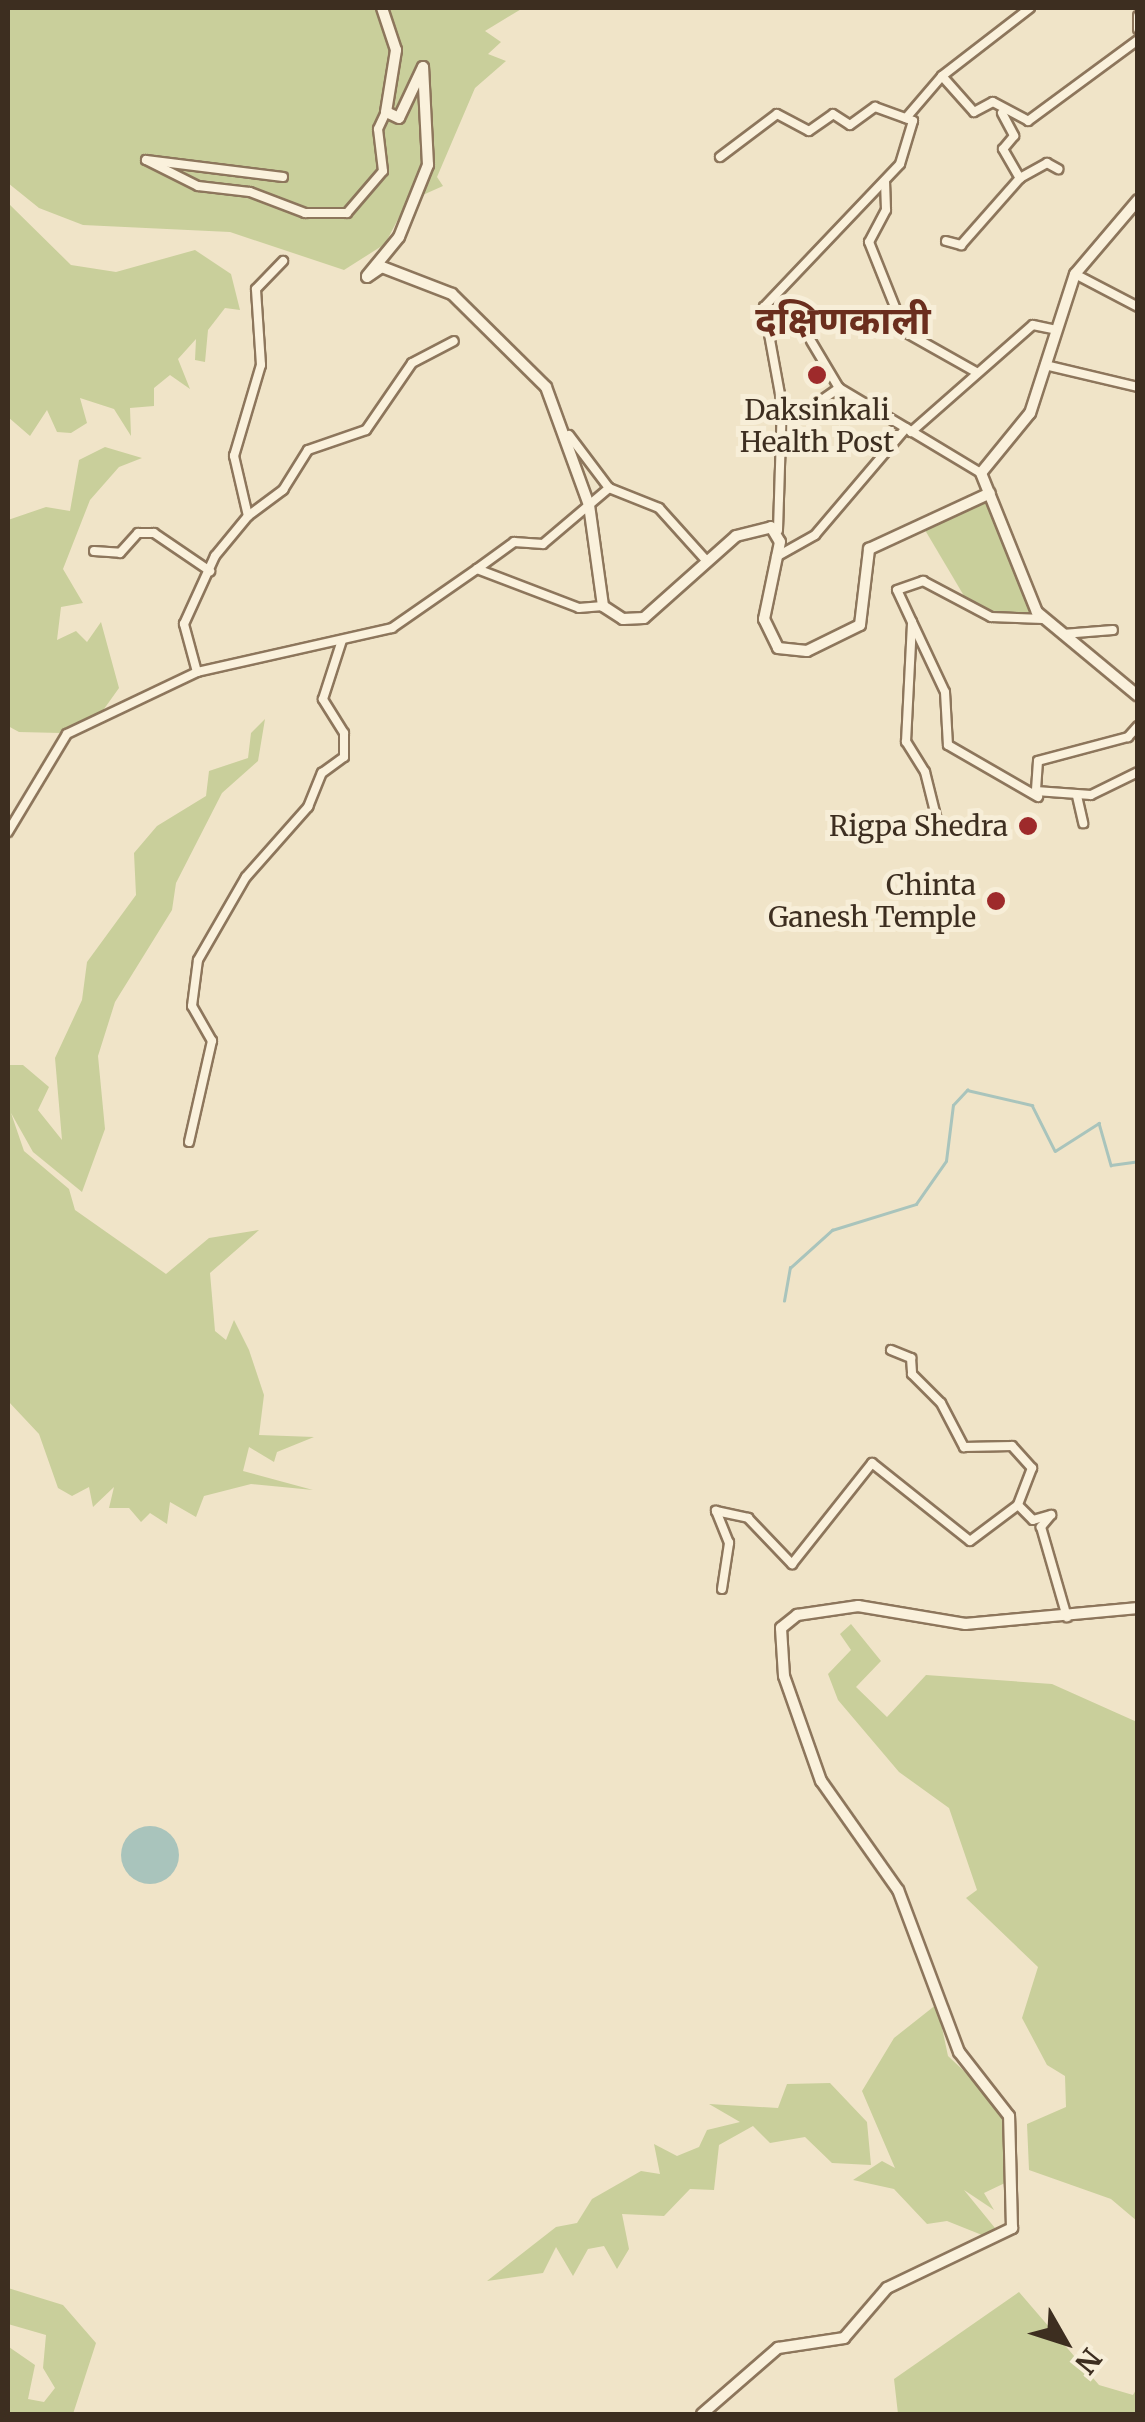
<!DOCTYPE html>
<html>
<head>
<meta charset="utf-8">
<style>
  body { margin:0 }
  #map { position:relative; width:1145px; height:2422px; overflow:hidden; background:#f0e4c8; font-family:Merriweather,"Noto Sans Devanagari",serif }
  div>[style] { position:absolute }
  .green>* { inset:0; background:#c9cf9b }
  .water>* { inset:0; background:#a9c4bc }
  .round { border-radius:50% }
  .stream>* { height:2.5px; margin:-1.25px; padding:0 1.25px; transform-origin:1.25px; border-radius:1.25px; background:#a9c4bc }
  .roads { filter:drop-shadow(2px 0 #8d765c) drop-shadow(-2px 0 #8d765c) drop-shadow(0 2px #8d765c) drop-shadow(0 -2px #8d765c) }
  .street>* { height:8px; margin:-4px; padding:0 4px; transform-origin:4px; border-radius:4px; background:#faf1dc }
  .secondary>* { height:10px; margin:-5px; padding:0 5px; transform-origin:5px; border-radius:5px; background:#faf1dc }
  .dots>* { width:28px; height:28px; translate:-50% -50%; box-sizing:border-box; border:5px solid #f7eed8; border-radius:50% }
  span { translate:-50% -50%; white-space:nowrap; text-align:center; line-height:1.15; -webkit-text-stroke:10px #f7eed8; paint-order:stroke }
  .poi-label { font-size:28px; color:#3d2e20 }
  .right { translate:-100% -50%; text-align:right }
  .district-label { font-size:38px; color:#6b2e1e; font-weight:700 }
  .frame { position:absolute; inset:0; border:10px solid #3d2e20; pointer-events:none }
  .north { position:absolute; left:1015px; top:2292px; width:100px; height:100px; -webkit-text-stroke:8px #f7eed8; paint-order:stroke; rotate:129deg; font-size:28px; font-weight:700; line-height:40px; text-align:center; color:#3d2e20 }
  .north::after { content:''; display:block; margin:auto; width:35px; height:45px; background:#3d2e20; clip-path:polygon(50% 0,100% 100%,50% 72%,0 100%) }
</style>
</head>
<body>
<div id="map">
  <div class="green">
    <div style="clip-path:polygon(8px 8px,523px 8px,485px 31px,501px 42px,488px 54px,506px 61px,475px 88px,437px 177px,443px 186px,407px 202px,385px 244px,344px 270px,230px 232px,83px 225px,39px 208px,8px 183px)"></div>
    <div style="clip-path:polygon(8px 203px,71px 265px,116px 272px,195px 250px,231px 274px,240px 310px,225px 308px,208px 330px,205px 362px,195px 360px,196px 339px,178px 359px,190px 389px,170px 375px,154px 388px,154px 406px,130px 408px,131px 436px,114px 409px,80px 398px,87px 423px,71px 433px,57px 432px,47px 410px,30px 436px,8px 417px)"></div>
    <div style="clip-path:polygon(105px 447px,142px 458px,119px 467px,90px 500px,63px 569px,83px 603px,61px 607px,57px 640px,76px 631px,87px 642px,101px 622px,119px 688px,104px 709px,111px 714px,61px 733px,19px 732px,8px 726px,8px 520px,46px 507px,70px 511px,79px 460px)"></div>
    <div style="clip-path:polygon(990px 493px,1011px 534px,1043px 619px,1012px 622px,970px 606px,922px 525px)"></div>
    <div style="clip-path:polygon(265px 719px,258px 761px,222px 793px,176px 883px,172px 910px,115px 1002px,98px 1056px,105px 1129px,82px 1192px,33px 1152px,11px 1113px,24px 1151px,69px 1189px,75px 1210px,166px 1274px,209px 1238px,259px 1230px,210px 1273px,215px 1331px,226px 1340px,234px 1320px,249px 1350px,264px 1395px,259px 1435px,314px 1437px,277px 1452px,274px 1462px,249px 1447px,243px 1471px,313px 1490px,251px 1484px,204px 1496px,196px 1517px,170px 1502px,167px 1524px,150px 1513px,141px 1522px,129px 1508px,109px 1508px,114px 1487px,93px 1507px,89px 1487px,72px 1496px,58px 1488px,39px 1434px,8px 1401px,8px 1065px,23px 1065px,49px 1087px,38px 1110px,62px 1140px,55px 1058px,82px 1000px,87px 962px,136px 895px,134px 853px,157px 826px,206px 796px,209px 771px,248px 758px,251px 733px)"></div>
    <div style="clip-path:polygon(851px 1624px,881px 1661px,856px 1687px,887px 1717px,926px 1675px,1052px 1684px,1137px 1722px,1137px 2221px,1111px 2199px,1029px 2170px,1027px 2124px,1066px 2107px,1065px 2076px,1047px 2065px,1022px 2018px,1038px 1967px,966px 1898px,977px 1890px,949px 1808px,899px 1772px,838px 1700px,828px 1674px,851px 1650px,840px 1634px)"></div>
    <div style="clip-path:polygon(937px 2004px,948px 2056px,996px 2101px,1005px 2129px,1007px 2182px,984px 2193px,994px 2210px,964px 2190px,995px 2228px,987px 2237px,947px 2221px,927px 2224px,894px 2189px,853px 2180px,882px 2161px,895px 2168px,862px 2091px,894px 2038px)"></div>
    <div style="clip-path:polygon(830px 2083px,867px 2122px,871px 2165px,832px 2163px,805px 2137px,770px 2143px,753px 2126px,719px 2145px,714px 2190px,690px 2189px,664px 2216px,622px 2214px,629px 2249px,617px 2269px,604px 2246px,588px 2249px,573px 2276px,556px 2247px,543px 2273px,487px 2281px,556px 2227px,577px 2223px,592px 2199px,641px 2171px,660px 2174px,654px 2144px,677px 2156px,699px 2147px,707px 2130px,740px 2122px,709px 2104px,778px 2108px,787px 2084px)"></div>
    <div style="clip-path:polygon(8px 2288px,63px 2305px,96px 2343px,73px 2414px,8px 2414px,9px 2347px,35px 2365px,28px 2399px,44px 2402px,55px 2388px,43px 2368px,46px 2335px,8px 2324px)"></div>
    <div style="clip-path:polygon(1019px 2292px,1099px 2385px,1133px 2395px,1137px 2388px,1137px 2414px,898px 2414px,894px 2379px)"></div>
  </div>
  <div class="water">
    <div class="round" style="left:121px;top:1826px;width:58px;height:58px"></div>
  </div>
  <div class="stream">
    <div style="left:784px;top:1301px;width:34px;rotate:-80deg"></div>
    <div style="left:790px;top:1268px;width:57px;rotate:-42.1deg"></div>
    <div style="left:832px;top:1230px;width:88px;rotate:-17.2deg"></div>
    <div style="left:916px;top:1204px;width:52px;rotate:-55.1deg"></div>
    <div style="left:946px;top:1161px;width:56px;rotate:-82.9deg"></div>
    <div style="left:953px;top:1105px;width:21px;rotate:-47deg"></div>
    <div style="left:967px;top:1090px;width:67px;rotate:13deg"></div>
    <div style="left:1032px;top:1105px;width:51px;rotate:63.4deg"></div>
    <div style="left:1055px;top:1151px;width:52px;rotate:-32.5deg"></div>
    <div style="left:1099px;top:1123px;width:44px;rotate:74.1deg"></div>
    <div style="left:1111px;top:1165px;width:27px;rotate:-8deg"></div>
  </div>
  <div class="roads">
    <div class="street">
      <div style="left:1138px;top:16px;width:13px;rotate:90deg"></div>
      <div style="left:942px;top:76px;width:48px;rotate:48.4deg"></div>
      <div style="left:974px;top:112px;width:21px;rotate:-28deg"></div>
      <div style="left:993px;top:102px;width:40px;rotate:28deg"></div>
      <div style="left:1028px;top:121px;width:137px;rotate:-36.4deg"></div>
      <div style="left:1002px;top:113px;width:26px;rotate:62deg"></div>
      <div style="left:1014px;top:136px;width:17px;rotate:130deg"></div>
      <div style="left:1003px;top:149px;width:34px;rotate:60deg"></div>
      <div style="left:1020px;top:178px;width:31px;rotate:-29deg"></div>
      <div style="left:1047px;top:163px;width:13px;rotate:29deg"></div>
      <div style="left:720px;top:157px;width:71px;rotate:-37deg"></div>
      <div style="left:777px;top:114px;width:36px;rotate:28deg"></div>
      <div style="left:809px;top:131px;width:29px;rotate:-35deg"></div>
      <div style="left:833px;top:114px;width:20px;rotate:33deg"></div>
      <div style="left:850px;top:125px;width:31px;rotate:-36deg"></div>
      <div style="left:875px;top:107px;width:33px;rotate:20deg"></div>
      <div style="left:283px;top:177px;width:138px;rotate:-172.9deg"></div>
      <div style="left:146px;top:160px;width:58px;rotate:26.6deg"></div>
      <div style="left:198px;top:186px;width:52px;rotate:6.6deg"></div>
      <div style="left:250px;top:192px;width:59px;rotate:20.9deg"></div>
      <div style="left:305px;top:213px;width:42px"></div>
      <div style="left:347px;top:213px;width:55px;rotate:-49.4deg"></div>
      <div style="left:383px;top:171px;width:42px;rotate:-96.8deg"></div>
      <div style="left:378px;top:129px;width:19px;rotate:-65deg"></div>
      <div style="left:885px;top:181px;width:29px;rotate:88deg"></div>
      <div style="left:886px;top:210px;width:36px;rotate:118deg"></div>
      <div style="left:869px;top:242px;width:97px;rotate:68.2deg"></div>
      <div style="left:905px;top:332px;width:81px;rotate:29.4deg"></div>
      <div style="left:946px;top:241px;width:16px;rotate:15deg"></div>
      <div style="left:961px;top:245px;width:89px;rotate:-48.6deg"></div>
      <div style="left:1075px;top:274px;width:71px;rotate:27.6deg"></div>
      <div style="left:811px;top:341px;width:55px;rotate:59.2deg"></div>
      <div style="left:1045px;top:365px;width:96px;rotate:13.3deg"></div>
      <div style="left:782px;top:405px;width:27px;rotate:8deg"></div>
      <div style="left:809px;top:409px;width:37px;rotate:-35deg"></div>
      <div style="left:839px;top:388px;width:78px;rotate:30.8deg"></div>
      <div style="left:911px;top:432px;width:162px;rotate:-41.3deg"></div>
      <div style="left:1033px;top:325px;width:19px;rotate:12deg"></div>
      <div style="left:569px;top:435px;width:66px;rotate:53deg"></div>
      <div style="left:609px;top:488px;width:54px;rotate:21.8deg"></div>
      <div style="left:659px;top:508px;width:69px;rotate:48deg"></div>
      <div style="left:248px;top:516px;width:44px;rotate:-36.6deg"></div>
      <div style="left:283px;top:490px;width:47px;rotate:-58deg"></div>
      <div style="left:308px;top:450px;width:61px;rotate:-19deg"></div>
      <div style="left:366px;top:430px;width:81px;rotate:-55.5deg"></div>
      <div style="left:412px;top:363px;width:47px;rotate:-27.6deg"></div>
      <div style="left:778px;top:530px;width:125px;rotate:-88.2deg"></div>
      <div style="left:782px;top:405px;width:100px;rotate:-100.4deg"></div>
      <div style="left:764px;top:307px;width:197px;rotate:-46.4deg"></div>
      <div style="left:900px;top:164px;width:45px;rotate:-73.2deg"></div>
      <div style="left:913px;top:121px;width:8px;rotate:-157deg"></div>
      <div style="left:906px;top:118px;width:55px;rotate:-49.4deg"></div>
      <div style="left:942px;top:76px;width:111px;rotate:-37.7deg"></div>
      <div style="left:94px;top:551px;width:26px;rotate:4deg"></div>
      <div style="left:120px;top:553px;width:27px;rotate:-48deg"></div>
      <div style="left:138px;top:533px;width:16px"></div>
      <div style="left:154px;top:533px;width:68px;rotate:34.2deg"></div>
      <div style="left:776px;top:557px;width:45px;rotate:-29.4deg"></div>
      <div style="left:815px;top:535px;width:140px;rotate:-49.6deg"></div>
      <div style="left:906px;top:428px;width:87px;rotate:31deg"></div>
      <div style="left:477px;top:569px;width:46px;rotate:-36.1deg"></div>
      <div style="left:514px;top:542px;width:29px;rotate:4deg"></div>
      <div style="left:543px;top:544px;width:87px;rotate:-40.3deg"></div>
      <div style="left:912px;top:622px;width:77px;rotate:64.8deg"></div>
      <div style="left:945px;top:692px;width:53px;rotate:86.8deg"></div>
      <div style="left:948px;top:745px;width:104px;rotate:30deg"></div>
      <div style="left:1063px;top:634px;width:50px;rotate:-4.6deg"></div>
      <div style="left:197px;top:672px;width:50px;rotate:-105.2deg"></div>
      <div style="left:184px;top:624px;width:75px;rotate:-65.5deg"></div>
      <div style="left:215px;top:556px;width:52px;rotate:-50.5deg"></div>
      <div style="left:248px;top:516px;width:62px;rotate:-103.1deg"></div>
      <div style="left:234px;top:456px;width:95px;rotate:-73.5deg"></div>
      <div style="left:261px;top:365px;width:76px;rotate:-93.8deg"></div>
      <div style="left:256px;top:289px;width:39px;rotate:-46deg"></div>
      <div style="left:1138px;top:726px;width:15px;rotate:132deg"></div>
      <div style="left:1128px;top:737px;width:93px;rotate:165.1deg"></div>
      <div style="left:1038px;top:761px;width:30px;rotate:94deg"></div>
      <div style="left:1036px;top:791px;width:55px;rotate:4.2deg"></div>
      <div style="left:1091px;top:795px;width:52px;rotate:-26.1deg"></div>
      <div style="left:1077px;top:796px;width:28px;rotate:77deg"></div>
      <div style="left:939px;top:828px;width:58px;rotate:-104deg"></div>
      <div style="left:925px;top:772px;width:36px;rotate:-122deg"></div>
      <div style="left:906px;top:742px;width:120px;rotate:-87.1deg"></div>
      <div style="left:912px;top:622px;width:35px;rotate:-115deg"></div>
      <div style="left:897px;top:590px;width:28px;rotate:-19deg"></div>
      <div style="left:923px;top:581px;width:77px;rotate:27.9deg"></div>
      <div style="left:991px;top:617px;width:52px;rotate:2.2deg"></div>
      <div style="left:8px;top:832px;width:114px;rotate:-59deg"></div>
      <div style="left:67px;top:734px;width:144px;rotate:-25.5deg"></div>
      <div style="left:197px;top:672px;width:200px;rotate:-12.7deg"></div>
      <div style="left:392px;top:628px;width:103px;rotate:-34.8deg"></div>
      <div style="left:477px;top:569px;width:109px;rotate:20.9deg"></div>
      <div style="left:579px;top:608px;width:24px;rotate:-5deg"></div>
      <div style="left:189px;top:1142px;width:104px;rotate:-77.2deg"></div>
      <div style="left:212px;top:1041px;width:40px;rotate:-119.7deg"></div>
      <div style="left:192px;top:1006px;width:46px;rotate:-82.6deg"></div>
      <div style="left:198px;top:960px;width:96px;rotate:-60deg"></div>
      <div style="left:246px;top:877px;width:94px;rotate:-48.5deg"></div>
      <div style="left:308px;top:807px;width:37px;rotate:-68deg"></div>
      <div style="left:322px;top:773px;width:27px;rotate:-36deg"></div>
      <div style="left:344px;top:757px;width:24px;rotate:-90deg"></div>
      <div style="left:344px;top:733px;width:40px;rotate:-122deg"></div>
      <div style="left:323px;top:699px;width:62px;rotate:-72.1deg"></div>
      <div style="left:891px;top:1350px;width:22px;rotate:22deg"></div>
      <div style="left:911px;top:1358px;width:16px;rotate:86deg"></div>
      <div style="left:912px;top:1374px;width:41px;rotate:45deg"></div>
      <div style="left:941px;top:1403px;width:50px;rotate:62.4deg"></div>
      <div style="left:964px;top:1447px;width:48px;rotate:-1.2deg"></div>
      <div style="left:1012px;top:1446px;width:30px;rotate:48deg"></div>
      <div style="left:1032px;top:1468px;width:40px;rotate:111deg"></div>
      <div style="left:1018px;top:1505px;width:21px;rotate:45deg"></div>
      <div style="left:1033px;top:1520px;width:19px;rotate:-16deg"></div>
      <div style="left:1051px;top:1515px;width:16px;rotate:130deg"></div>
      <div style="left:1041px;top:1527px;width:94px;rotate:73.9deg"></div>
      <div style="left:722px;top:1589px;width:47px;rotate:-81.3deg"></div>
      <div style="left:729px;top:1543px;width:35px;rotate:-112deg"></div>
      <div style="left:716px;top:1511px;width:33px;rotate:12deg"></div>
      <div style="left:748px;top:1518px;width:64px;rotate:46.3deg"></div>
      <div style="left:792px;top:1564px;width:129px;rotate:-51.6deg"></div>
      <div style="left:872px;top:1463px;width:125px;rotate:38.5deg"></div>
      <div style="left:970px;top:1541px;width:60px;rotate:-36.9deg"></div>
    </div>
    <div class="secondary">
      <div style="left:1138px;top:200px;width:97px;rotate:130.4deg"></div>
      <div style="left:1075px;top:274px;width:146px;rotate:107.9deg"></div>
      <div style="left:1030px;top:413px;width:77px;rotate:129.2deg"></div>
      <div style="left:981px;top:473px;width:150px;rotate:68.1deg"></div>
      <div style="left:1037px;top:612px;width:131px;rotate:39.7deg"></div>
      <div style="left:367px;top:276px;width:50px;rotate:-50.6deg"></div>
      <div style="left:399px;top:237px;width:78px;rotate:-68.1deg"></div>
      <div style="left:428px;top:165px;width:98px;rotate:-92.9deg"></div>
      <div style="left:423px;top:67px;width:56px;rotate:115.2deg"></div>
      <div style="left:399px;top:118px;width:14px;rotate:-155deg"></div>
      <div style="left:386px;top:112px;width:63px;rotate:-80.8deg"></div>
      <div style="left:396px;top:50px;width:44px;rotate:-108.4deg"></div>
      <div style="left:367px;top:277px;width:18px;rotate:-34deg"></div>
      <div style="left:382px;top:267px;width:75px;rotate:21.1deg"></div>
      <div style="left:452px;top:294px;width:132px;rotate:44.7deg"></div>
      <div style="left:546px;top:387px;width:126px;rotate:70deg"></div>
      <div style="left:589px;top:505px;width:102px;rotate:82.1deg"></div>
      <div style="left:603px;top:606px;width:24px;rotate:33deg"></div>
      <div style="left:623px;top:619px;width:21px;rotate:-3deg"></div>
      <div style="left:644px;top:618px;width:123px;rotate:-41.7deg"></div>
      <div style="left:736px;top:536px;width:36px;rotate:-14deg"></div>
      <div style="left:771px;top:527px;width:17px;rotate:59deg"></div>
      <div style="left:780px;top:542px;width:79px;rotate:101.7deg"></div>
      <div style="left:764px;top:619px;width:32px;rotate:64deg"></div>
      <div style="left:778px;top:648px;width:29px;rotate:6deg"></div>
      <div style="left:807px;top:651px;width:59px;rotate:-26.1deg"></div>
      <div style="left:860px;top:625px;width:77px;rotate:-83.2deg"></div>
      <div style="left:869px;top:549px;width:133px;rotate:-24.8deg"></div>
      <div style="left:702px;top:2414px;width:101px;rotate:-41deg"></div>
      <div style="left:778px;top:2348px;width:67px;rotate:-8.6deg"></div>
      <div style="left:844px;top:2338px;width:66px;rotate:-49.3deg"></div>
      <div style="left:887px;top:2288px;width:139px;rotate:-25.6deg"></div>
      <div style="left:1012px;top:2228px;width:112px;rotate:-91.5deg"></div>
      <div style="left:1009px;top:2116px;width:81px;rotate:-128deg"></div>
      <div style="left:959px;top:2052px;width:173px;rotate:-110.6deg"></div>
      <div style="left:898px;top:1890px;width:133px;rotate:-125.2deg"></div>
      <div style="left:821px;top:1781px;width:111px;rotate:-109.4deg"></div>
      <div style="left:784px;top:1676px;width:48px;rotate:-93.6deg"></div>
      <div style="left:781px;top:1628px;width:21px;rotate:-39deg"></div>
      <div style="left:797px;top:1615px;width:62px;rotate:-8.4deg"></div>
      <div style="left:858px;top:1606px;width:109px;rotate:9.5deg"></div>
      <div style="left:965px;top:1624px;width:174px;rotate:-5.3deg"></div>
    </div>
  </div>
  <div class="dots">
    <div style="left:817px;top:375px;background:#9e2a2b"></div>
    <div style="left:1028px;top:826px;background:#9e2a2b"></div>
    <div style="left:996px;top:901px;background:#9e2a2b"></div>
  </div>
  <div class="poi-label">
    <span style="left:817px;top:426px">Daksinkali<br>Health Post</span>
    <span class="right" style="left:1008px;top:826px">Rigpa Shedra</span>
    <span class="right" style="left:976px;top:901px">Chinta<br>Ganesh Temple</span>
  </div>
  <div class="district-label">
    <span style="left:843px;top:321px">दक्षि‍णकाली</span>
  </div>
  <div class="frame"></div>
  <div class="north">N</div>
</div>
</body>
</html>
